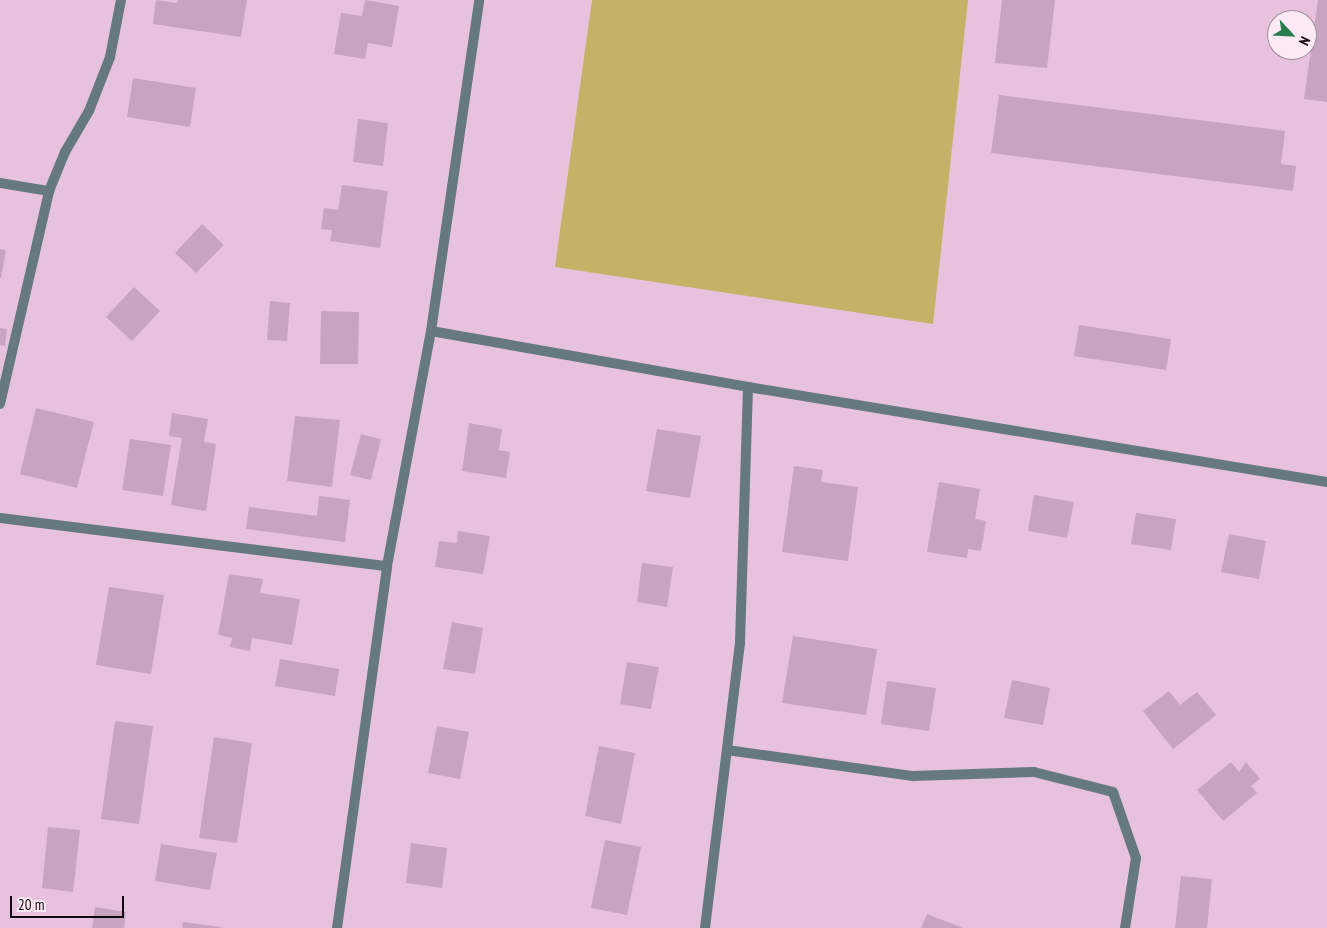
<!DOCTYPE html>
<html>
<head>
<meta charset="utf-8">
<style>
  body { margin:0 }
  #map { position:relative; width:1327px; height:928px; overflow:hidden; background:#e6c2dc; font-family:"PT Sans Narrow",sans-serif }
  div>[style] { position:absolute }
  .green>* { inset:0; background:#c4b267 }
  .building>* { inset:0; background:#c8a5be }
  .minor>* { height:10px; margin:-5px; padding:0 5px; transform-origin:5px; border-radius:5px; background:#66797e }
  span { translate:-50% -50%; white-space:nowrap; text-align:center; line-height:1.15; -webkit-text-stroke:4.5px #fce9f6; paint-order:stroke }
  .north { position:absolute; left:1267px; top:10px; width:50px; height:50px; box-sizing:border-box; background:#fce9f6; border:1px solid #9f8f9a; border-radius:50%; rotate:115deg; font-size:14px; font-weight:700; line-height:20px; text-align:center; color:#130810 }
  .north::after { content:''; display:block; margin:auto; width:18px; height:22px; background:#277d50; clip-path:polygon(50% 0,100% 100%,50% 72%,0 100%) }
  .scale { position:absolute; left:10px; top:896px; width:114px; height:22px; box-sizing:border-box; border:2px solid #130810; border-top:0; padding-left:6px; font-size:15px; line-height:18px; white-space:nowrap; color:#130810; -webkit-text-stroke:4px #fce9f6; paint-order:stroke }
</style>
</head>
<body>
<div id="map">
  <div class="green">
    <div style="clip-path:polygon(592px 0,968px 0,933px 324px,555px 267px)"></div>
  </div>
  <div class="building">
    <div style="clip-path:polygon(156px 0,177px 3px,178px 0,247px 0,241px 37px,153px 24px)"></div>
    <div style="clip-path:polygon(365px 0,399px 6px,392px 47px,368px 43px,365px 59px,334px 54px,341px 13px,362px 16px)"></div>
    <div style="clip-path:polygon(1002px 0,1055px 0,1047px 68px,995px 63px)"></div>
    <div style="clip-path:polygon(1318px 0,1327px 0,1327px 102px,1304px 99px)"></div>
    <div style="clip-path:polygon(133px 78px,196px 88px,190px 127px,127px 117px)"></div>
    <div style="clip-path:polygon(999px 95px,1285px 131px,1281px 164px,1296px 166px,1293px 191px,991px 153px)"></div>
    <div style="clip-path:polygon(358px 119px,388px 123px,383px 166px,353px 162px)"></div>
    <div style="clip-path:polygon(342px 185px,388px 191px,380px 248px,330px 241px,332px 230px,321px 229px,324px 208px,338px 210px)"></div>
    <div style="clip-path:polygon(202px 224px,224px 245px,196px 273px,175px 253px)"></div>
    <div style="clip-path:polygon(0 249px,6px 250px,1px 278px,0 278px)"></div>
    <div style="clip-path:polygon(134px 287px,160px 311px,132px 341px,106px 317px)"></div>
    <div style="clip-path:polygon(270px 301px,290px 303px,287px 341px,267px 340px)"></div>
    <div style="clip-path:polygon(321px 311px,359px 312px,358px 364px,320px 364px)"></div>
    <div style="clip-path:polygon(1079px 325px,1171px 339px,1166px 370px,1074px 356px)"></div>
    <div style="clip-path:polygon(0 328px,7px 329px,5px 346px,0 345px)"></div>
    <div style="clip-path:polygon(36px 408px,94px 422px,77px 488px,20px 474px)"></div>
    <div style="clip-path:polygon(172px 413px,208px 419px,204px 442px,216px 444px,206px 511px,171px 505px,182px 438px,169px 436px)"></div>
    <div style="clip-path:polygon(295px 416px,340px 420px,332px 487px,287px 481px)"></div>
    <div style="clip-path:polygon(469px 423px,502px 429px,499px 450px,510px 452px,506px 478px,462px 471px)"></div>
    <div style="clip-path:polygon(657px 429px,701px 436px,690px 498px,646px 491px)"></div>
    <div style="clip-path:polygon(361px 434px,381px 439px,371px 480px,350px 475px)"></div>
    <div style="clip-path:polygon(130px 439px,171px 445px,163px 496px,122px 490px)"></div>
    <div style="clip-path:polygon(794px 466px,823px 470px,821px 482px,858px 487px,848px 561px,782px 552px)"></div>
    <div style="clip-path:polygon(939px 482px,980px 489px,975px 519px,986px 521px,981px 551px,968px 549px,967px 558px,927px 552px)"></div>
    <div style="clip-path:polygon(1034px 495px,1074px 502px,1067px 538px,1028px 531px)"></div>
    <div style="clip-path:polygon(319px 496px,350px 500px,345px 542px,246px 529px,249px 507px,317px 516px)"></div>
    <div style="clip-path:polygon(1136px 513px,1176px 519px,1171px 550px,1131px 544px)"></div>
    <div style="clip-path:polygon(458px 531px,490px 536px,483px 574px,435px 567px,439px 541px,457px 543px)"></div>
    <div style="clip-path:polygon(1229px 534px,1266px 541px,1259px 579px,1221px 572px)"></div>
    <div style="clip-path:polygon(642px 563px,673px 567px,667px 607px,637px 602px)"></div>
    <div style="clip-path:polygon(229px 574px,263px 579px,260px 593px,300px 599px,292px 645px,252px 638px,250px 651px,230px 647px,232px 638px,218px 635px)"></div>
    <div style="clip-path:polygon(109px 587px,164px 595px,151px 674px,96px 665px)"></div>
    <div style="clip-path:polygon(452px 622px,483px 628px,475px 674px,443px 669px)"></div>
    <div style="clip-path:polygon(793px 636px,877px 649px,866px 715px,782px 703px)"></div>
    <div style="clip-path:polygon(280px 659px,339px 669px,335px 696px,275px 686px)"></div>
    <div style="clip-path:polygon(627px 662px,659px 667px,651px 709px,620px 704px)"></div>
    <div style="clip-path:polygon(1012px 680px,1050px 688px,1043px 725px,1004px 718px)"></div>
    <div style="clip-path:polygon(887px 681px,936px 688px,929px 731px,881px 724px)"></div>
    <div style="clip-path:polygon(1169px 691px,1180px 705px,1197px 692px,1216px 715px,1173px 749px,1143px 711px)"></div>
    <div style="clip-path:polygon(115px 721px,153px 726px,139px 824px,101px 819px)"></div>
    <div style="clip-path:polygon(437px 726px,469px 732px,460px 779px,428px 773px)"></div>
    <div style="clip-path:polygon(214px 737px,252px 743px,237px 843px,199px 838px)"></div>
    <div style="clip-path:polygon(599px 746px,635px 753px,621px 824px,585px 816px)"></div>
    <div style="clip-path:polygon(1231px 762px,1239px 772px,1246px 762px,1260px 779px,1251px 786px,1257px 793px,1223px 821px,1197px 790px)"></div>
    <div style="clip-path:polygon(48px 827px,80px 830px,73px 892px,42px 888px)"></div>
    <div style="clip-path:polygon(605px 840px,641px 847px,627px 915px,591px 908px)"></div>
    <div style="clip-path:polygon(411px 843px,447px 848px,442px 888px,406px 883px)"></div>
    <div style="clip-path:polygon(161px 844px,217px 853px,210px 890px,155px 881px)"></div>
    <div style="clip-path:polygon(1181px 876px,1212px 879px,1207px 928px,1175px 928px)"></div>
    <div style="clip-path:polygon(95px 907px,126px 912px,124px 928px,92px 928px)"></div>
    <div style="clip-path:polygon(927px 914px,963px 928px,921px 928px)"></div>
    <div style="clip-path:polygon(183px 922px,221px 927px,221px 928px,182px 928px)"></div>
  </div>
  <div class="minor">
    <div style="left:0;top:183px;width:50px;rotate:9.3deg"></div>
    <div style="left:431px;top:331px;width:322px;rotate:10deg"></div>
    <div style="left:748px;top:387px;width:587px;rotate:9.32deg"></div>
    <div style="left:0;top:404px;width:219px;rotate:-77deg"></div>
    <div style="left:49px;top:191px;width:42px;rotate:-67.7deg"></div>
    <div style="left:65px;top:152px;width:48px;rotate:-59.7deg"></div>
    <div style="left:89px;top:111px;width:58px;rotate:-68.7deg"></div>
    <div style="left:110px;top:57px;width:58px;rotate:-79.1deg"></div>
    <div style="left:0;top:518px;width:390px;rotate:7.1deg"></div>
    <div style="left:727px;top:750px;width:188px;rotate:8deg"></div>
    <div style="left:913px;top:776px;width:121px;rotate:-1.9deg"></div>
    <div style="left:1034px;top:772px;width:81px;rotate:14.2deg"></div>
    <div style="left:1113px;top:792px;width:70px;rotate:70.8deg"></div>
    <div style="left:1136px;top:858px;width:71px;rotate:98.9deg"></div>
    <div style="left:337px;top:928px;width:365px;rotate:-82.1deg"></div>
    <div style="left:387px;top:566px;width:239px;rotate:-79.4deg"></div>
    <div style="left:431px;top:331px;width:334px;rotate:-81.7deg"></div>
    <div style="left:705px;top:928px;width:288px;rotate:-83deg"></div>
    <div style="left:740px;top:642px;width:255px;rotate:-88.2deg"></div>
  </div>
  <div class="north">N</div>
  <div class="scale">20 m</div>
</div>
</body>
</html>
